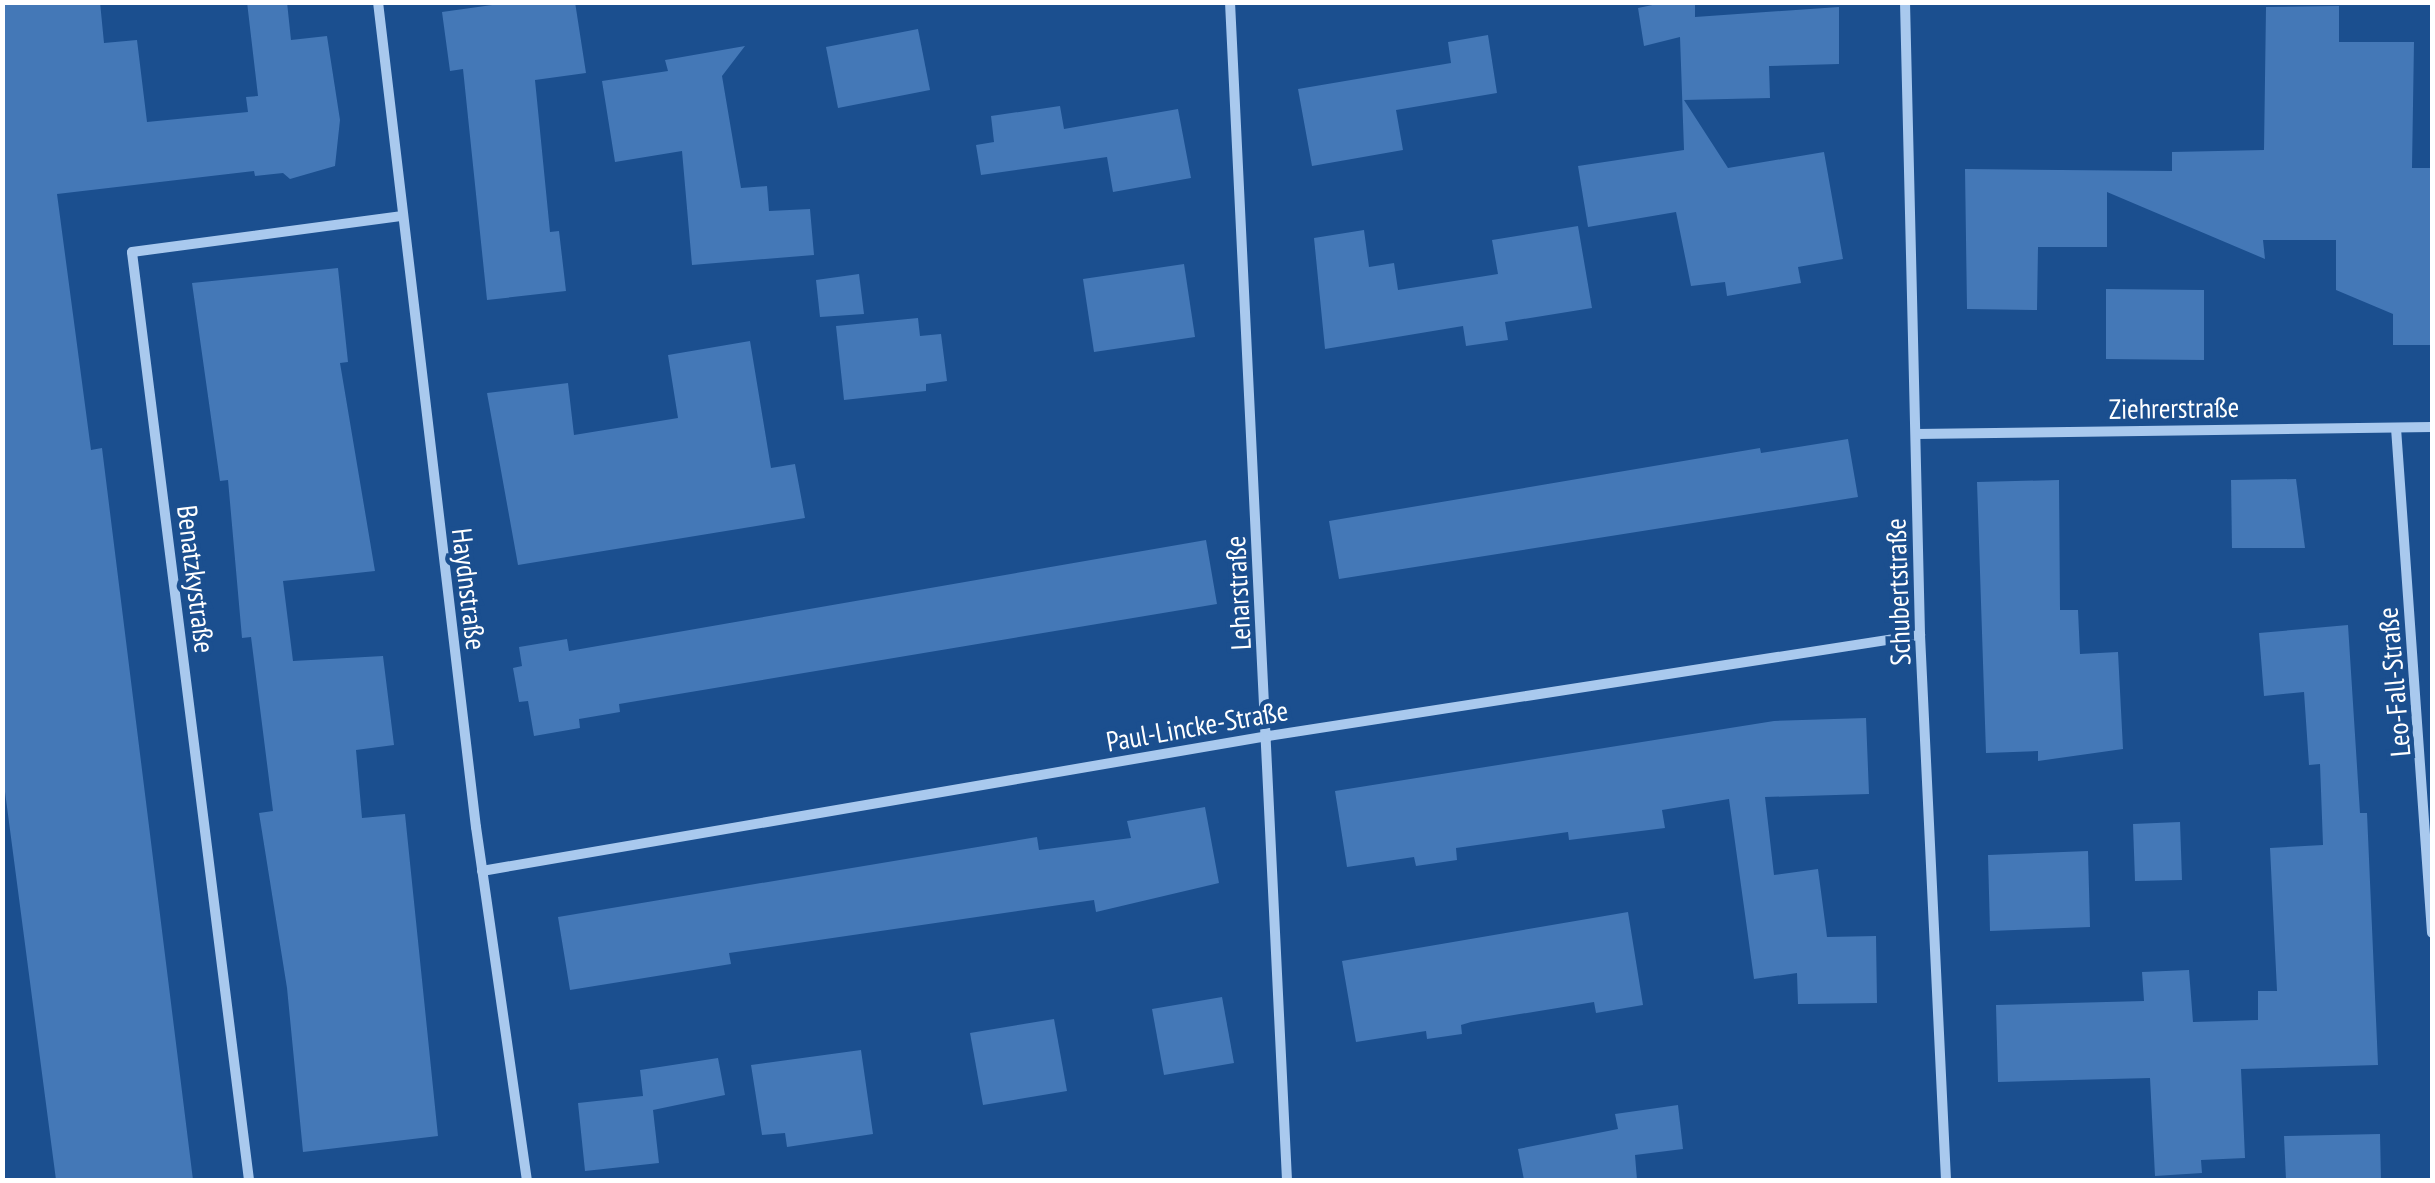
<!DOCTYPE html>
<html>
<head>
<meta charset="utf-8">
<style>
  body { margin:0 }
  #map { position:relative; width:2435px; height:1183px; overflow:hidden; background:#1b4f8f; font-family:"PT Sans Narrow",sans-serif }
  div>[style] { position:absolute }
  .building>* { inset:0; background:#4478b7 }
  .minor>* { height:10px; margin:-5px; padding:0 5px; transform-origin:5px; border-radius:5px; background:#a9c9ee }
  span { translate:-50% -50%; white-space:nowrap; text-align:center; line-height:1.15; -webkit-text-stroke:9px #1b4f8f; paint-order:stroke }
  .street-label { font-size:28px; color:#fff }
  .frame { position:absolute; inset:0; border:5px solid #fff; pointer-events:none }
</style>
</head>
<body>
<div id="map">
  <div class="building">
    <div style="clip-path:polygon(2px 2px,100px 2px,104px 43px,137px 40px,147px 122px,248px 112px,246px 97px,258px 96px,247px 2px,287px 2px,291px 40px,327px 36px,340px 120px,335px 166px,290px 179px,283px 173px,255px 176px,254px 171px,57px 194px,91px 450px,102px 448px,193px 1180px,56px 1180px,2px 769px)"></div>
    <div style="clip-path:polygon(513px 2px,575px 2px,586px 73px,535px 80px,550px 232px,559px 231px,566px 291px,487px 300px,463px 69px,450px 71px,442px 12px)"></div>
    <div style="clip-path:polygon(1667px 2px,1695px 2px,1695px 17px,1839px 7px,1839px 64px,1769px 66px,1770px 98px,1684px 100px,1728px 168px,1824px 152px,1843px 259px,1798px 267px,1801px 283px,1727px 296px,1725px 282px,1691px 286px,1676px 212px,1588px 227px,1578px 166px,1684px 150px,1680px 37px,1644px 46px,1638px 8px)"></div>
    <div style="clip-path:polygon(2339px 6px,2339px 42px,2414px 42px,2412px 168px,2432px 168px,2432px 345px,2393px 345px,2393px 314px,2336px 290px,2336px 240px,2263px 240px,2265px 259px,2107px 192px,2107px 247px,2038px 247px,2037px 310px,1967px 309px,1965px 169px,2172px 171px,2172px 152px,2264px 150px,2266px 7px)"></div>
    <div style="clip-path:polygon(918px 29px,930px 90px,838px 108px,826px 47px)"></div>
    <div style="clip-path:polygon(1488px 35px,1497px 93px,1396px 110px,1403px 150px,1312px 166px,1298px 89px,1451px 63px,1448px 42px)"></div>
    <div style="clip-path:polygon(745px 46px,722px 76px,741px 188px,767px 186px,769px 211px,810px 209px,814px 255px,692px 265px,682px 151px,615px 162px,602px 81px,668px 71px,665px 60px)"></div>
    <div style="clip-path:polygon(1060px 106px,1064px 129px,1178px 109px,1191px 178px,1113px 192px,1107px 157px,981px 175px,976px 145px,994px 142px,991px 116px)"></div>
    <div style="clip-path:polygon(1578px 226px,1592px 308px,1505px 322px,1508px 340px,1466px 346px,1463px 326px,1325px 349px,1314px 238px,1364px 230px,1369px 267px,1394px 263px,1398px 290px,1498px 274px,1492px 240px)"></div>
    <div style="clip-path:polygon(1184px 264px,1195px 337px,1094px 352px,1083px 279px)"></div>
    <div style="clip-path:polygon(338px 268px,348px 362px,340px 363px,375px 571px,283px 581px,293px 661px,383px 656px,394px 745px,356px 750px,362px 818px,405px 814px,438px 1136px,303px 1152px,287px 988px,259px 813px,273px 811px,251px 637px,242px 638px,228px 480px,220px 481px,192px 283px)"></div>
    <div style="clip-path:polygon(859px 274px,864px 314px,820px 317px,816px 280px)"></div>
    <div style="clip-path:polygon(2106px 289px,2204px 290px,2204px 360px,2106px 359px)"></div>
    <div style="clip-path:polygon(918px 318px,920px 336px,941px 334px,947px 381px,926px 384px,926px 391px,844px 400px,836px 326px)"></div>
    <div style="clip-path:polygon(750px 341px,771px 468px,795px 464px,805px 518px,518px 565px,487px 393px,568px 383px,574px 435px,678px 418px,668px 355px)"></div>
    <div style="clip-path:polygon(1848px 439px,1858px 497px,1339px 579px,1329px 521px,1760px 448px,1761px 453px)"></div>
    <div style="clip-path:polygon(2296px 479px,2305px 548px,2232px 548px,2231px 480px)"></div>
    <div style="clip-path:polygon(2059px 480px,2060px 610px,2078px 610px,2080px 654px,2118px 652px,2123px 749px,2038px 761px,2038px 751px,1986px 753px,1977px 482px)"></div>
    <div style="clip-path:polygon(1206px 540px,1217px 604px,619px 704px,620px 712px,579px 719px,580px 728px,534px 736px,528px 701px,519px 702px,513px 668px,522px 666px,519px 647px,567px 639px,569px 651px)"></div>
    <div style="clip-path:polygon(2348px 625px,2360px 813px,2367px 813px,2378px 1065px,2241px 1069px,2245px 1158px,2201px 1160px,2202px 1173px,2155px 1176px,2150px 1078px,1998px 1082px,1996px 1005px,2144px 1001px,2142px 972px,2189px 970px,2193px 1022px,2258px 1020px,2258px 991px,2277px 991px,2270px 848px,2323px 845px,2320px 764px,2309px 765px,2304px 692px,2264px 696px,2259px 633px)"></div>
    <div style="clip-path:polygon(1866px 718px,1869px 794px,1765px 797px,1774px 875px,1818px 869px,1827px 937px,1876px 936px,1877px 1003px,1798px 1004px,1797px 973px,1754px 979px,1729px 799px,1662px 810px,1665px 828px,1569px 840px,1568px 832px,1456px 848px,1457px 860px,1416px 866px,1414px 857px,1347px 867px,1335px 791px,1774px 721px)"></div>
    <div style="clip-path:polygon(1205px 807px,1219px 883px,1096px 912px,1094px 900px,729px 953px,731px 964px,570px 990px,558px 917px,1037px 837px,1039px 850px,1131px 838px,1127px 821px)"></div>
    <div style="clip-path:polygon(2180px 822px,2182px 880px,2135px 881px,2133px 824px)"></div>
    <div style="clip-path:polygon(2088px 851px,2090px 927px,1990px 931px,1988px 855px)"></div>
    <div style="clip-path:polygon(1628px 912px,1643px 1005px,1596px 1013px,1594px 1002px,1471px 1022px,1461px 1025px,1462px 1034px,1427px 1039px,1426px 1031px,1356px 1042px,1342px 961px)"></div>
    <div style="clip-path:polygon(1222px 997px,1234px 1063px,1164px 1075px,1152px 1009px)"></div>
    <div style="clip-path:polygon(1054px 1019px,1067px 1091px,983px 1105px,970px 1033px)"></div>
    <div style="clip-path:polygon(861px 1050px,873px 1134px,787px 1147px,785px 1133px,762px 1135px,751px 1065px)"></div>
    <div style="clip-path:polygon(718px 1058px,725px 1095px,653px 1110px,659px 1163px,585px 1171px,578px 1103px,643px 1096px,640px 1070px)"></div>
    <div style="clip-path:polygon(1678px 1105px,1683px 1149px,1635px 1155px,1637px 1180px,1524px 1180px,1518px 1149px,1618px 1129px,1615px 1114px)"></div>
    <div style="clip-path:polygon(2380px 1134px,2381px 1180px,2286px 1180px,2284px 1136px)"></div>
  </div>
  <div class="minor">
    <div style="left:378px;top:2px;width:831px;rotate:83.23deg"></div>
    <div style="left:476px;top:827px;width:357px;rotate:81.8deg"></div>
    <div style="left:1230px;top:2px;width:1179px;rotate:87.23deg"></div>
    <div style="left:1905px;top:2px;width:633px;rotate:88.64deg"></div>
    <div style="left:1920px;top:635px;width:546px;rotate:87.27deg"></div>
    <div style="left:2396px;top:428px;width:506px;rotate:85.92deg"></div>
    <div style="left:1916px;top:434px;width:516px;rotate:-0.78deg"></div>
    <div style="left:482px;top:871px;width:798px;rotate:-9.75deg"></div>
    <div style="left:1268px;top:736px;width:660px;rotate:-8.81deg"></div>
    <div style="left:249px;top:1180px;width:935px;rotate:-97.19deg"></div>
    <div style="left:132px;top:252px;width:271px;rotate:-7.6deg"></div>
  </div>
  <div class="street-label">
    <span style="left:2174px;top:408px;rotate:-1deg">Ziehrerstraße</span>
    <span style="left:196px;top:579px;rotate:83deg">Benatzkystraße</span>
    <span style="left:469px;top:589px;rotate:83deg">Haydnstraße</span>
    <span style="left:1898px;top:592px;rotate:-92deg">Schubertstraße</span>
    <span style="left:1238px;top:593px;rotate:-93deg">Leharstraße</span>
    <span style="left:2394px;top:682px;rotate:-95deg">Leo-Fall-Straße</span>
    <span style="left:1197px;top:726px;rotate:-10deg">Paul-Lincke-Straße</span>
  </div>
  <div class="frame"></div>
</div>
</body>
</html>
